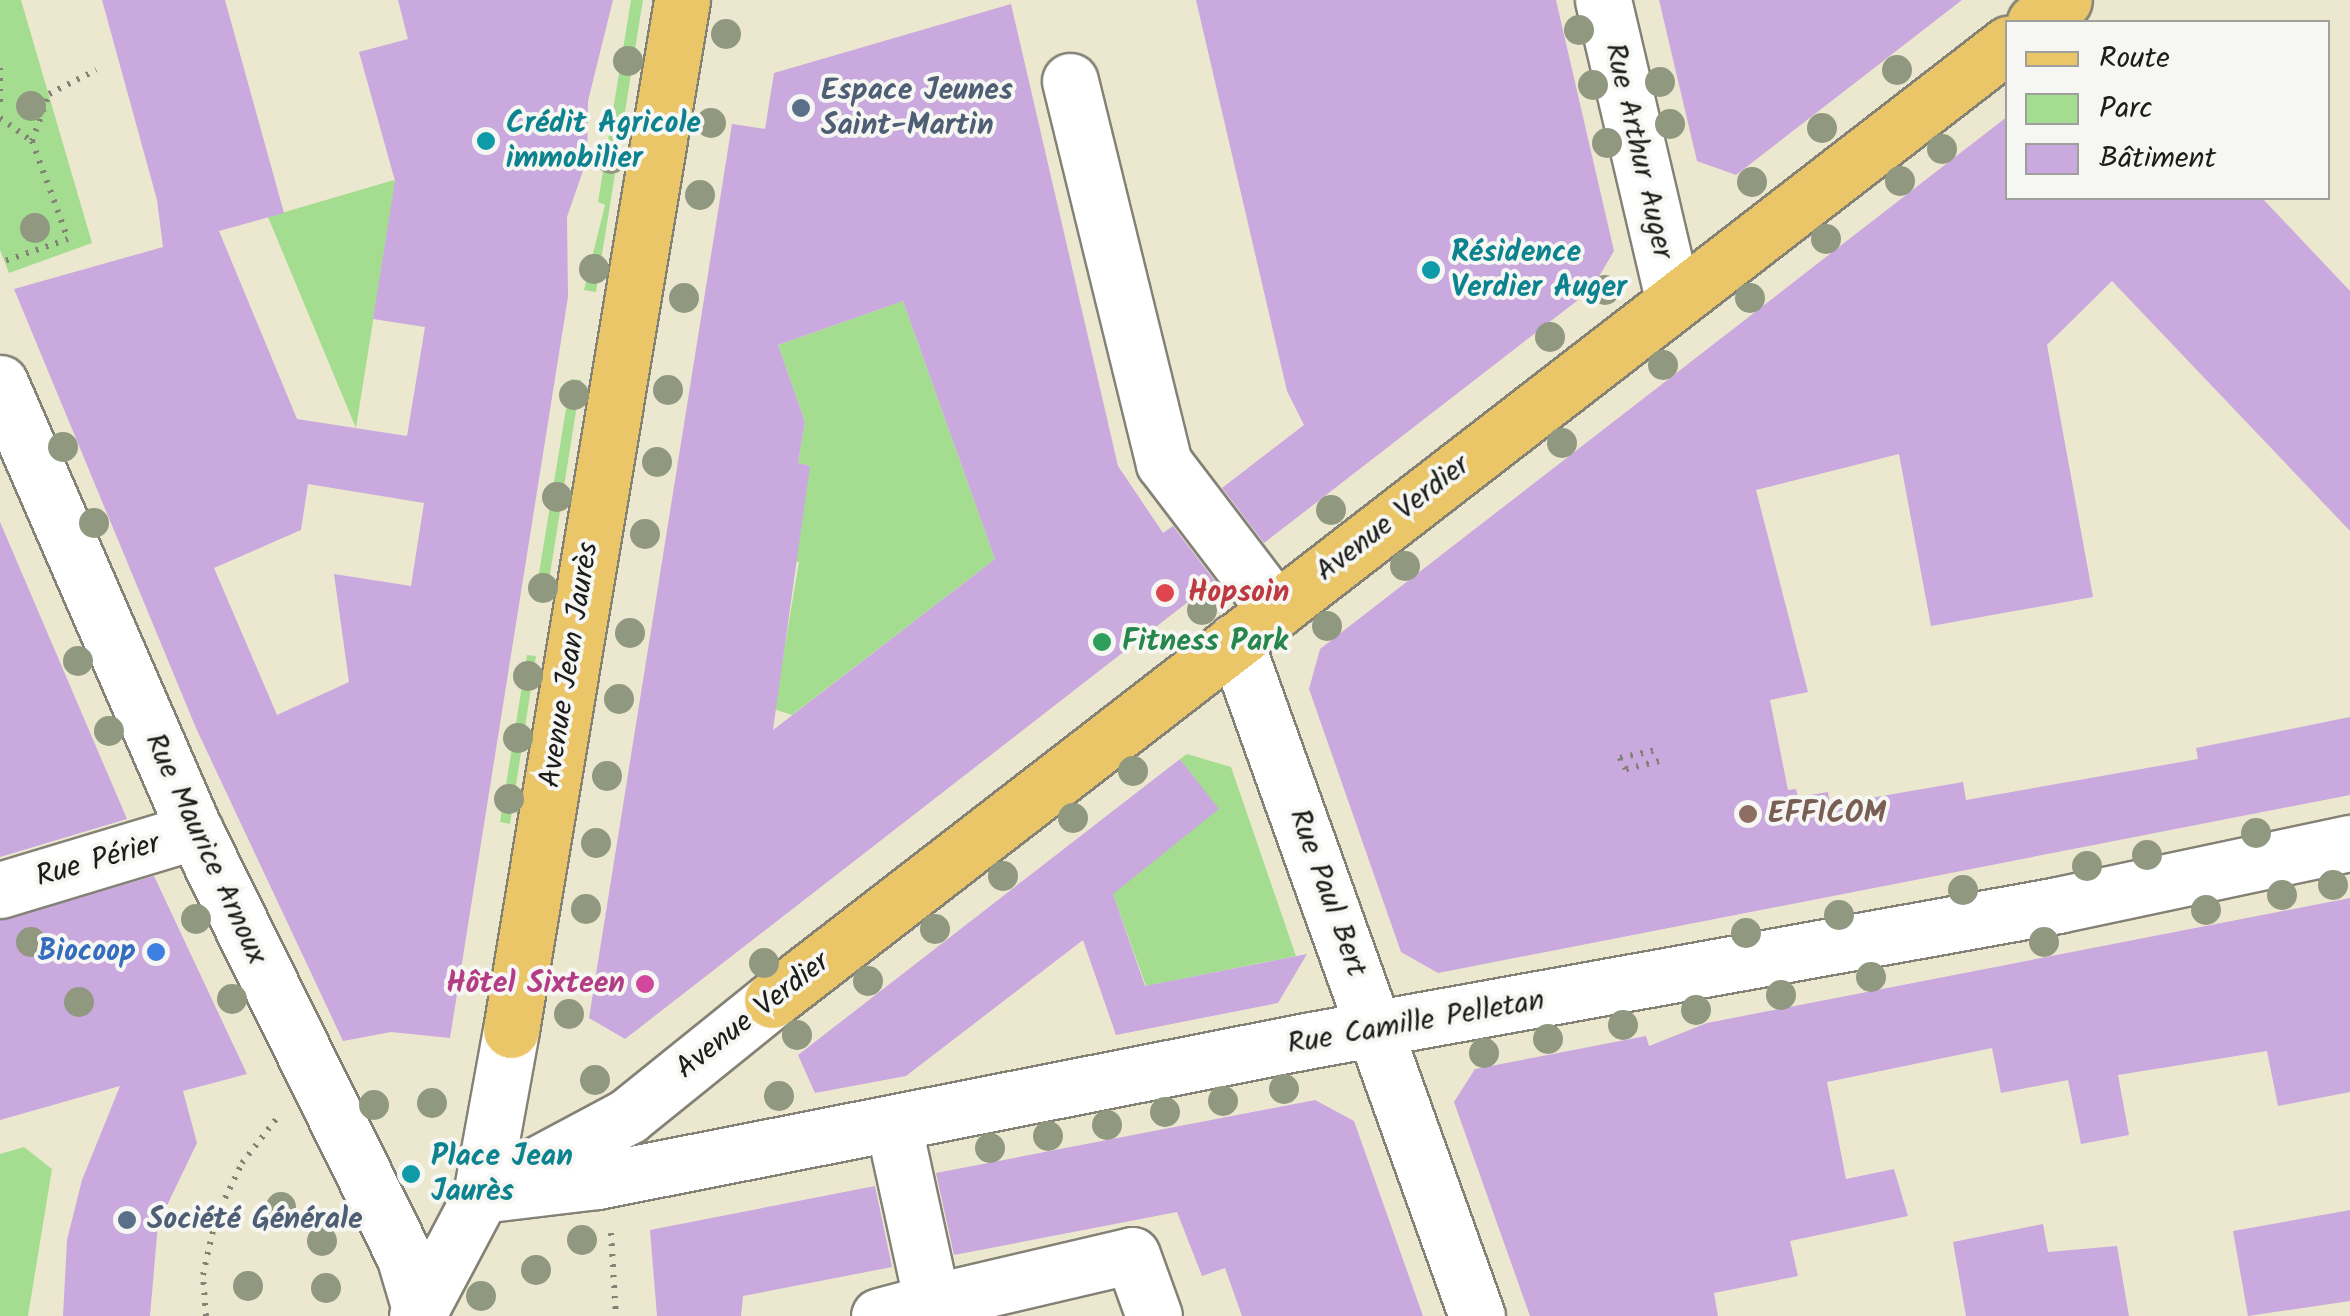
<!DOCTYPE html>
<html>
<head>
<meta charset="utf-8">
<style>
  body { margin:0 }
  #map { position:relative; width:2350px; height:1316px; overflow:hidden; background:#ece8d0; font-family:Kalam,sans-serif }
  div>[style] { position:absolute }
  .green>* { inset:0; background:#a4dd8f }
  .building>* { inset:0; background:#c9a9de }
  .path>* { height:6px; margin-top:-3px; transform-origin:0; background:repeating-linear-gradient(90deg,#848276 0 2.5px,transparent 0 10.5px) }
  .roads { filter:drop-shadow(2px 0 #848276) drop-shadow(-2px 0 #848276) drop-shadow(0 2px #848276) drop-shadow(0 -2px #848276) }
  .minor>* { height:55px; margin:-27.5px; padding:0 27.5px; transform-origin:27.5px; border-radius:27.5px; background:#fff }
  .major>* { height:55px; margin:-27.5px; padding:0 27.5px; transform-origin:27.5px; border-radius:27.5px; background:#ebc669 }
  .trees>* { width:30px; height:30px; margin:-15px; border-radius:50%; background:#909880 }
  .dots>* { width:28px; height:28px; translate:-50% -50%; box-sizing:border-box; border:5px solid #f6f6f2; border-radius:50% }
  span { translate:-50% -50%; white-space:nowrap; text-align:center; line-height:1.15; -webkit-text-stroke:8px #f6f6f2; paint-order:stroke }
  .service-label { font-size:30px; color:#4e5e75; font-weight:700 }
  .left { translate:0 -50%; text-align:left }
  .culture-label { font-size:30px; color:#0d838f; font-weight:700 }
  .street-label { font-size:30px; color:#1c1c1c }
  .health-label { font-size:30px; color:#be3a42; font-weight:700 }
  .leisure-label { font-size:30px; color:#27864d; font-weight:700 }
  .education-label { font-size:30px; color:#785e54; font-weight:700 }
  .shop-label { font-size:30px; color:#366cbe; font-weight:700 }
  .right { translate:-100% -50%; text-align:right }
  .hotel-label { font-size:30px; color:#b23c85; font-weight:700 }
  .legend { position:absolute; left:2005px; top:20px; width:325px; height:180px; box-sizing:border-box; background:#f6f6f2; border:2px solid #9f9f9c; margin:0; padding:12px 18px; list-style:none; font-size:30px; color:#1c1c1c }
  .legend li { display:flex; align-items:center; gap:20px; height:50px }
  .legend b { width:50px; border:2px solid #9f9f9c }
</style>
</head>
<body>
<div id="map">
  <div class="green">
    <div style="clip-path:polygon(0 0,21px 0,92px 243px,9px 273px,0 250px)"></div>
    <div style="clip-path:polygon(631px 0,643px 0,596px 292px,584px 290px,605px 205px,598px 202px)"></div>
    <div style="clip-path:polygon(394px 180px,395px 183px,356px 428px,268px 217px)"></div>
    <div style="clip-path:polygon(903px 301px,995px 559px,792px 715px,774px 709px,799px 562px,782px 559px,810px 466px,798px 463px,805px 422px,778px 345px)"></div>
    <div style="clip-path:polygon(571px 379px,581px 380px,546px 599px,535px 597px)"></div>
    <div style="clip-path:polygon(527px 655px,536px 656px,510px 824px,500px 822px)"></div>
    <div style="clip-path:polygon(1187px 754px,1231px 767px,1296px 956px,1146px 986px,1106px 875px,1218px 809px,1180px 759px)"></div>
    <div style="clip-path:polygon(24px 1147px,52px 1169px,28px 1316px,0 1316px,0 1154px)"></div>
  </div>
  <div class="building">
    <div style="clip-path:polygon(evenodd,102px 0,225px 0,284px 213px,219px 231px,297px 419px,407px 436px,425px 327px,373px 319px,395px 181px,359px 52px,408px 39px,398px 0,613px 0,588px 101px,587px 159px,567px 217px,568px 297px,450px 1038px,391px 1032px,343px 1041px,196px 728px,14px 289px,163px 247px,157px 200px,102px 0,308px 484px,424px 503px,411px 586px,334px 574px,349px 682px,277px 715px,214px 568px,301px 530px,308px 484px)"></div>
    <div style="clip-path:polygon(1196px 0,1556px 0,1614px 251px,1591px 290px,1264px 543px,1222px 488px,1304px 425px,1287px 391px)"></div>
    <div style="clip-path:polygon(1659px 0,1962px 0,1736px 175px,1697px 161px)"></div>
    <div style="clip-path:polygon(evenodd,1011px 4px,1118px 466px,1163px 533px,1173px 526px,1215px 581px,625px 1039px,589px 1018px,732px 124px,765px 129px,774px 73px,1011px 4px,903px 301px,995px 559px,773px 730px,810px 466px,798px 463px,805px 422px,778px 345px,903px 301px)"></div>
    <div style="clip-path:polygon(2008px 116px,2008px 198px,2262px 198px,2350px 291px,2350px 531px,2112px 281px,2047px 345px,2093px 597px,1931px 626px,1899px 454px,1756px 490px,1808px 692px,1770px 700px,1788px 790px,1796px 789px,1798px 797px,1828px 792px,1830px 805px,1963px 782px,1966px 800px,2198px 759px,2196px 748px,2350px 717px,2350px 795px,1438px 973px,1401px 952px,1309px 689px,1320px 649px)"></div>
    <div style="clip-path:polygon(0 522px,127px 819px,0 857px)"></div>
    <div style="clip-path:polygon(1180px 759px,1219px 809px,1113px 894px,1145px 986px,1307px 954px,1278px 1003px,1116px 1035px,1083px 940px,906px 1076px,815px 1093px,798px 1055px)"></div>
    <div style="clip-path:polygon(154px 876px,247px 1074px,183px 1091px,197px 1143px,158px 1224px,150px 1316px,63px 1316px,67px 1240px,82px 1180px,120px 1086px,0 1120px,0 920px)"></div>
    <div style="clip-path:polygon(2350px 898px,2350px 1092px,2278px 1106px,2267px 1051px,2118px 1075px,2129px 1135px,2081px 1144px,2068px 1080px,2001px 1093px,1992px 1048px,1827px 1082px,1846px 1179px,1894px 1169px,1908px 1216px,1790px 1241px,1798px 1276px,1714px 1293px,1718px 1316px,1530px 1316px,1454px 1102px,1475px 1069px,1646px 1036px,1649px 1046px,1707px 1023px)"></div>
    <div style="clip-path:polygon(1315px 1100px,1354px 1121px,1423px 1316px,1242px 1316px,1225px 1268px,1202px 1276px,1177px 1212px,954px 1255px,936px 1173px)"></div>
    <div style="clip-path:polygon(875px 1186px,892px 1267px,743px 1296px,741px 1316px,657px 1316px,650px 1230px)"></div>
    <div style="clip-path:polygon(2350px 1210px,2350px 1301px,2248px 1316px,2233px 1231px)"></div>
    <div style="clip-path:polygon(2043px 1224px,2048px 1252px,2117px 1246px,2129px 1316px,1966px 1316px,1953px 1242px)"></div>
  </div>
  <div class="path">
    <div style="left:0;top:68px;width:38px;rotate:90deg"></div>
    <div style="left:0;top:118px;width:39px;rotate:36deg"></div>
    <div style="left:32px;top:141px;width:104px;rotate:69.8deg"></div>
    <div style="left:68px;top:239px;width:67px;rotate:160.8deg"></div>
    <div style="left:32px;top:141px;width:50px;rotate:-70.1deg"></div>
    <div style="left:49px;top:94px;width:53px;rotate:-27.1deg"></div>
    <div style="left:1659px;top:761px;width:34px;rotate:166deg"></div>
    <div style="left:1626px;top:769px;width:13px;rotate:-119deg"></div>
    <div style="left:1620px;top:758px;width:41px;rotate:-12.7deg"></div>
    <div style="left:611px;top:1233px;width:83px;rotate:86.6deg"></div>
    <div style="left:206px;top:1316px;width:41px;rotate:-94.2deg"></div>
    <div style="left:203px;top:1275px;width:59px;rotate:-77.4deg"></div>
    <div style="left:216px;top:1217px;width:60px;rotate:-64.3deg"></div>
    <div style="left:242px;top:1163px;width:57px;rotate:-52.1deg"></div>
  </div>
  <div class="roads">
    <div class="minor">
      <div style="left:1603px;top:0;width:310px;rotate:76.8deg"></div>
      <div style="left:1070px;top:81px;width:393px;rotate:76.2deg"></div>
      <div style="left:1164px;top:463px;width:185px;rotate:52.7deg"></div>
      <div style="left:0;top:383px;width:489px;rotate:66.5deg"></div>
      <div style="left:195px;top:831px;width:473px;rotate:63.8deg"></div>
      <div style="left:404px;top:1255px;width:56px;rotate:73.5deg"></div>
      <div style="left:1235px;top:641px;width:717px;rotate:70.28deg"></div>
      <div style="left:0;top:890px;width:204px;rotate:-16.8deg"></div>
      <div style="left:510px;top:1179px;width:134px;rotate:-28.1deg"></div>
      <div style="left:628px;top:1116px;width:185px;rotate:-38.9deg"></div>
      <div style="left:481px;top:1195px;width:117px;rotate:-6.9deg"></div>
      <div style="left:597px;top:1181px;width:723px;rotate:-11.17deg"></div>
      <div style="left:1306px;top:1041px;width:764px;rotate:-10.25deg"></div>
      <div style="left:2058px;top:905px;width:299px;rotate:-12deg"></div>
      <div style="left:932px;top:1302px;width:205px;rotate:-13.2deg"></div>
      <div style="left:1132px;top:1255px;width:65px;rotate:70.2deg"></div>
      <div style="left:417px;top:1316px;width:137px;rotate:-62.1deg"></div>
      <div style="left:481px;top:1195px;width:168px;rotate:-79.7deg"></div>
      <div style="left:879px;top:1316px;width:55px;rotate:-14.8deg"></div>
      <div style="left:932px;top:1302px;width:183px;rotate:-102.3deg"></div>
    </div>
    <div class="major">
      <div style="left:2035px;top:22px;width:36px;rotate:-37deg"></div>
      <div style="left:772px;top:1000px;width:1563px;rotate:-37.72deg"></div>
      <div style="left:511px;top:1030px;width:1044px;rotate:-80.57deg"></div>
    </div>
  </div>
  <div class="trees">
    <div style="left:1579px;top:30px"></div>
    <div style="left:726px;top:34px"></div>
    <div style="left:628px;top:61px"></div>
    <div style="left:1897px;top:70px"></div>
    <div style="left:1660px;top:82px"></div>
    <div style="left:1593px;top:85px"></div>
    <div style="left:31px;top:106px"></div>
    <div style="left:711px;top:123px"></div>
    <div style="left:1670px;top:124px"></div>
    <div style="left:1822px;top:128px"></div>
    <div style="left:1607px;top:143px"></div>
    <div style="left:1942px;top:149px"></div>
    <div style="left:611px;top:159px"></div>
    <div style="left:1900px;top:181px"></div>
    <div style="left:1752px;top:182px"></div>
    <div style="left:700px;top:195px"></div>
    <div style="left:35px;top:228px"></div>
    <div style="left:1826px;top:239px"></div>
    <div style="left:594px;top:269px"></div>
    <div style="left:1605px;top:290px"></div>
    <div style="left:684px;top:298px"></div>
    <div style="left:1750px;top:298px"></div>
    <div style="left:1550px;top:337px"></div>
    <div style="left:1663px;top:365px"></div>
    <div style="left:668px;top:390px"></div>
    <div style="left:574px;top:395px"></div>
    <div style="left:1562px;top:443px"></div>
    <div style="left:63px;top:447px"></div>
    <div style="left:657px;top:462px"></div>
    <div style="left:557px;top:497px"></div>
    <div style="left:1331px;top:510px"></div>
    <div style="left:94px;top:523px"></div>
    <div style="left:645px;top:534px"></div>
    <div style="left:1405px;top:566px"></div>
    <div style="left:543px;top:588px"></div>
    <div style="left:1202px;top:610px"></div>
    <div style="left:1327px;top:626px"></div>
    <div style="left:630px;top:633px"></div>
    <div style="left:78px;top:661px"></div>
    <div style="left:528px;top:676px"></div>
    <div style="left:619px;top:699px"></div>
    <div style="left:109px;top:731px"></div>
    <div style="left:518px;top:738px"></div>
    <div style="left:1133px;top:771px"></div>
    <div style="left:607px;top:776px"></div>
    <div style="left:509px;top:799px"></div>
    <div style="left:1073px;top:818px"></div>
    <div style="left:2256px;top:833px"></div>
    <div style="left:596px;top:843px"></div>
    <div style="left:2147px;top:855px"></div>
    <div style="left:2087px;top:866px"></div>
    <div style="left:1003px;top:876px"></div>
    <div style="left:2333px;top:885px"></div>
    <div style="left:1963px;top:890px"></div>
    <div style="left:2282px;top:895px"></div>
    <div style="left:586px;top:909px"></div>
    <div style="left:2206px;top:910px"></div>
    <div style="left:1839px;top:915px"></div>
    <div style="left:196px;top:919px"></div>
    <div style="left:935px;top:929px"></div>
    <div style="left:1746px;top:933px"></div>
    <div style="left:31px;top:942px"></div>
    <div style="left:2044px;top:942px"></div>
    <div style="left:764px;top:963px"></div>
    <div style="left:1871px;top:977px"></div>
    <div style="left:868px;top:981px"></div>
    <div style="left:1781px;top:995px"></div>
    <div style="left:232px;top:999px"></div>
    <div style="left:79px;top:1002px"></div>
    <div style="left:1696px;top:1010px"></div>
    <div style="left:569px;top:1014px"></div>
    <div style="left:1623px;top:1025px"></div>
    <div style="left:797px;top:1035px"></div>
    <div style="left:1548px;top:1039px"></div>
    <div style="left:1484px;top:1053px"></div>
    <div style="left:595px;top:1080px"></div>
    <div style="left:1284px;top:1089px"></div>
    <div style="left:779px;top:1096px"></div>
    <div style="left:1223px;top:1101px"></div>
    <div style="left:432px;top:1103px"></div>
    <div style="left:374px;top:1105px"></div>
    <div style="left:1165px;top:1112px"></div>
    <div style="left:1107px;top:1125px"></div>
    <div style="left:1048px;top:1136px"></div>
    <div style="left:990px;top:1148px"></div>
    <div style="left:281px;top:1207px"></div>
    <div style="left:582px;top:1240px"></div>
    <div style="left:322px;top:1241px"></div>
    <div style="left:536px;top:1270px"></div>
    <div style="left:248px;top:1286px"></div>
    <div style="left:326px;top:1288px"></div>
    <div style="left:481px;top:1296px"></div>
  </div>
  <div class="dots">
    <div style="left:801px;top:108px;background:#5c6f8a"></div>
    <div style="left:486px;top:141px;background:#0f9aa8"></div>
    <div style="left:1431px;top:270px;background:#0f9aa8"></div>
    <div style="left:1165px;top:593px;background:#e0444e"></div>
    <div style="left:1102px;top:642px;background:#2e9e5b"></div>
    <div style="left:1748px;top:814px;background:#8d6e63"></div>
    <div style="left:156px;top:952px;background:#3f7fe0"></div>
    <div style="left:645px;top:984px;background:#d1479c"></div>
    <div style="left:411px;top:1174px;background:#0f9aa8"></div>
    <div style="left:127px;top:1220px;background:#5c6f8a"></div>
  </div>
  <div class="service-label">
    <span class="left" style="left:821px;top:108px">Espace Jeunes<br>Saint-Martin</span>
    <span class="left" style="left:147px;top:1220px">Société Générale</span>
  </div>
  <div class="culture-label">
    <span class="left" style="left:506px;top:141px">Crédit Agricole<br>immobilier</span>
    <span class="left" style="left:1451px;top:270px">Résidence<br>Verdier Auger</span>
    <span class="left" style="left:431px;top:1174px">Place Jean<br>Jaurès</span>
  </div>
  <div class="street-label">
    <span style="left:1638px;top:151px;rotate:77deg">Rue Arthur Auger</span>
    <span style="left:1393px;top:519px;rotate:-38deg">Avenue Verdier</span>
    <span style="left:570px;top:665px;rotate:-81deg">Avenue Jean Jaurès</span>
    <span style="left:205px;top:849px;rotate:65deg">Rue Maurice Arnoux</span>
    <span style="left:98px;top:861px;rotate:-16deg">Rue Périer</span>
    <span style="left:1327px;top:893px;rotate:70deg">Rue Paul Bert</span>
    <span style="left:753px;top:1016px;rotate:-38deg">Avenue Verdier</span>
    <span style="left:1416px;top:1023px;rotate:-10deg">Rue Camille Pelletan</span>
  </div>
  <div class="health-label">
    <span class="left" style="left:1188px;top:593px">Hopsoin</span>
  </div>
  <div class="leisure-label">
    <span class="left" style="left:1122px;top:642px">Fitness Park</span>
  </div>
  <div class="education-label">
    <span class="left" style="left:1768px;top:814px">EFFICOM</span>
  </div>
  <div class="shop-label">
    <span class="right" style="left:136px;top:952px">Biocoop</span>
  </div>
  <div class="hotel-label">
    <span class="right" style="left:625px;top:984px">Hôtel Sixteen</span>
  </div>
  <ul class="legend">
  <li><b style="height:12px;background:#ebc669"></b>Route</li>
  <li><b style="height:28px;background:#a4dd8f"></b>Parc</li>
  <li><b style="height:28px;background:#c9a9de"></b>Bâtiment</li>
  </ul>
</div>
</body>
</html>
